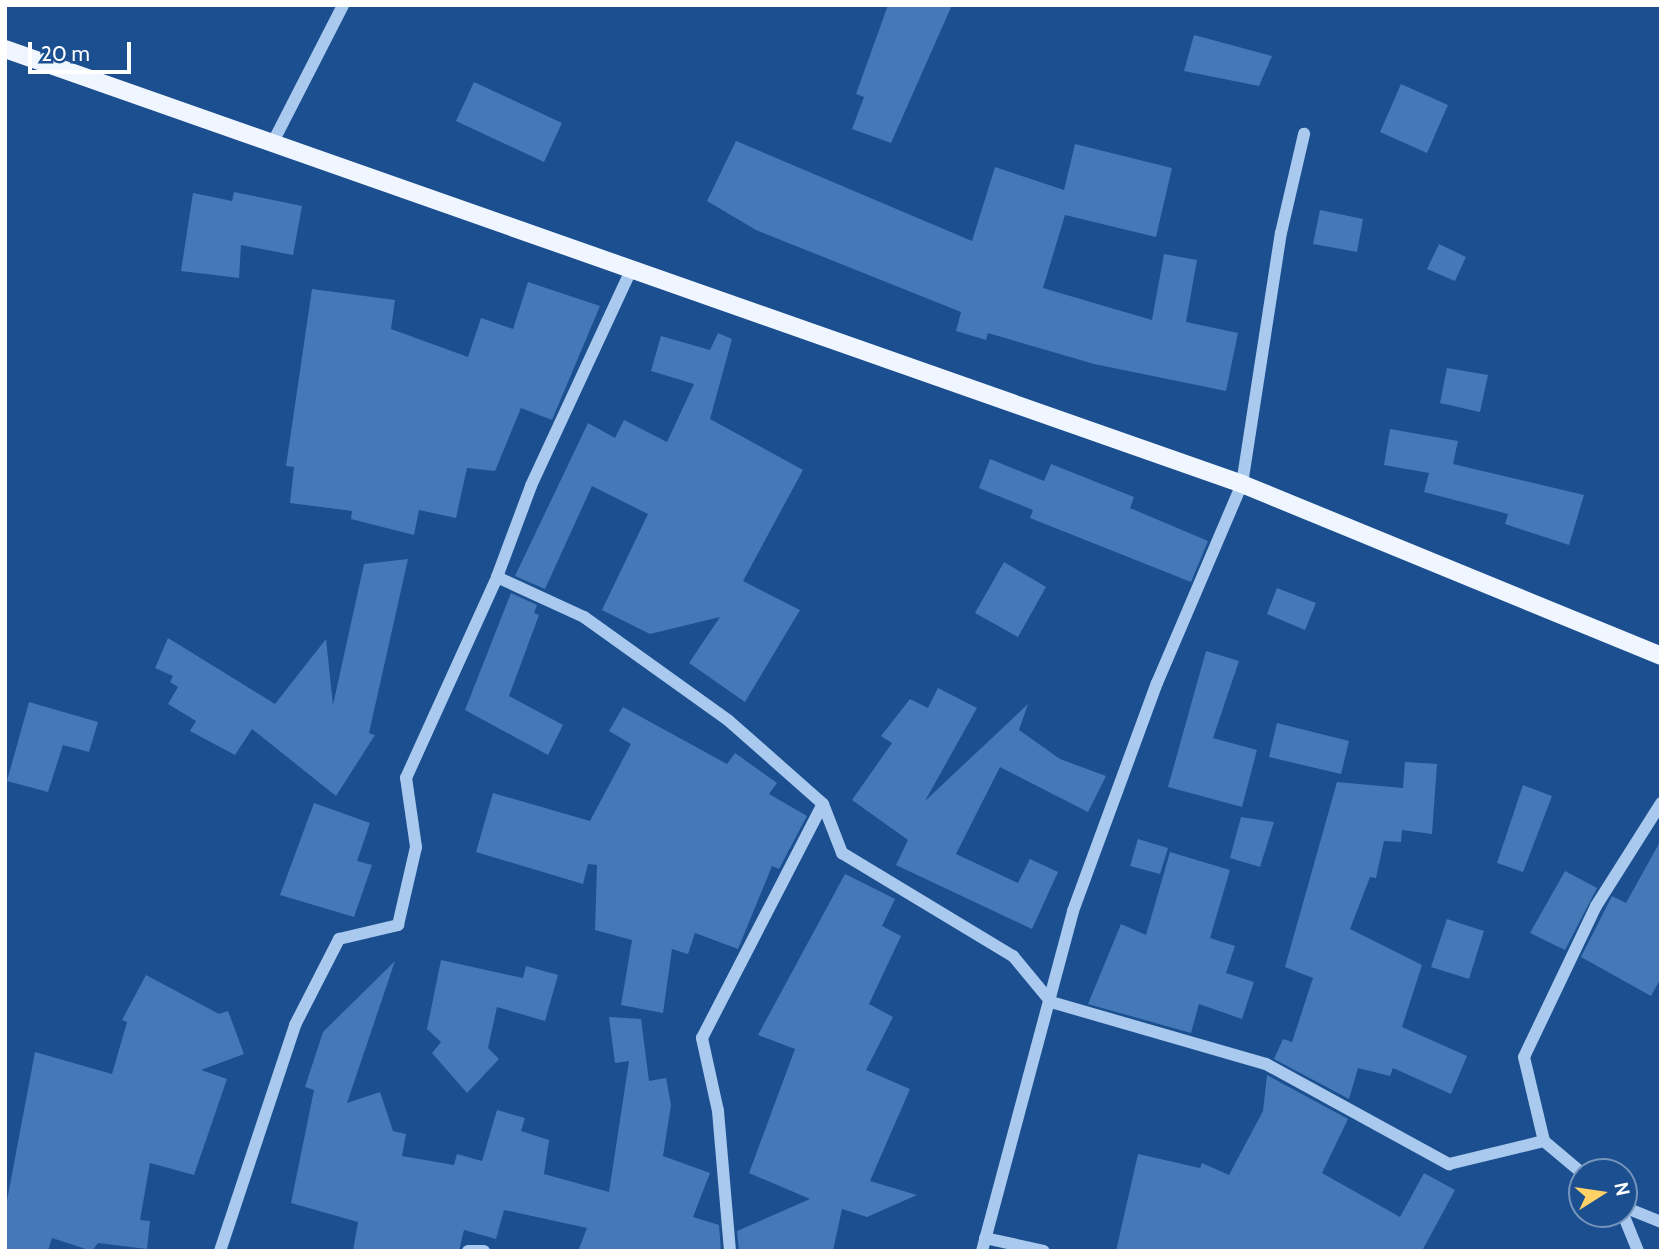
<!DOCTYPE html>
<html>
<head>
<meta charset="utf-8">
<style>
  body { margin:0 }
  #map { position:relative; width:1666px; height:1256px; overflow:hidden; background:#1b4f8f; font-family:Cabin,sans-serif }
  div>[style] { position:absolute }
  .building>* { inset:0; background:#4478b7 }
  .minor>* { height:12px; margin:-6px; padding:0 6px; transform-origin:6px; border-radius:6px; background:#a9c9ee }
  .major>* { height:18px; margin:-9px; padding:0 9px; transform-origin:9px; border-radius:9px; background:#f0f6ff }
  span { translate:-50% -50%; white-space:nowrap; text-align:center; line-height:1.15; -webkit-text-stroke:5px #1b4f8f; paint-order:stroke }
  .frame { position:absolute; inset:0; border:7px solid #fff; pointer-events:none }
  .north { position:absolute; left:1568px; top:1158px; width:70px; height:70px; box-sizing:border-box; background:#1b4f8f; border:2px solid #7695bc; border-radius:50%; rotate:78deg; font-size:19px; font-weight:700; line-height:28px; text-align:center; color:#fff }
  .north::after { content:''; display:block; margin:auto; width:24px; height:32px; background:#ffd166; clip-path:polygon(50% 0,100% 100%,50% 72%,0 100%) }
  .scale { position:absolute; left:28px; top:42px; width:103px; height:32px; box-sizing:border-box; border:4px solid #fff; border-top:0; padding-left:9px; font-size:21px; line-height:24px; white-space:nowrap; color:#fff; -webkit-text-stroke:5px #1b4f8f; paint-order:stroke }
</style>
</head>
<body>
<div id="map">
  <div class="building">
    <div style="clip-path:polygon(888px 5px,952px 5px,891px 143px,852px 129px,864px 97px,856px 94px)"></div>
    <div style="clip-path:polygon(1194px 35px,1272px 56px,1259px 86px,1184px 71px)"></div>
    <div style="clip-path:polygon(474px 82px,562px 123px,544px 162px,456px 121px)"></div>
    <div style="clip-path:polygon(1401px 84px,1448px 105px,1427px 153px,1380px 132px)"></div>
    <div style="clip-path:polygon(736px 141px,972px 241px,995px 167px,1064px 190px,1075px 144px,1172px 168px,1156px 237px,1065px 215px,1043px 288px,1152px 320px,1164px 254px,1197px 260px,1186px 322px,1238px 333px,1226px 391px,1094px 364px,988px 333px,986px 340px,956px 331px,961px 312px,756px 230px,707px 201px)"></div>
    <div style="clip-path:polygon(234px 192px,302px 206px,293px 255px,241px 245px,239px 278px,181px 271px,193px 193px,232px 201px)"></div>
    <div style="clip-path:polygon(1320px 210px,1363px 219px,1357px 252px,1313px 244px)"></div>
    <div style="clip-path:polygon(1439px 244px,1466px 257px,1455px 281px,1427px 269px)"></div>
    <div style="clip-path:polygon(528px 282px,600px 306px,552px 420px,521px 408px,495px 471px,467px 468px,456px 518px,419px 510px,414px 535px,351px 519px,352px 511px,290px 503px,294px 467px,286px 466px,312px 289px,395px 300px,391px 329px,468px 357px,481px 318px,513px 329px)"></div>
    <div style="clip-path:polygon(718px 333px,732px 339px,710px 419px,803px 470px,743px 581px,800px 610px,745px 702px,689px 663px,720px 617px,650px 634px,602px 610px,648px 514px,592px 486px,545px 589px,515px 576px,588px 423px,615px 438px,624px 420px,667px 442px,694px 384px,651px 371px,661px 336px,710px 350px)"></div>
    <div style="clip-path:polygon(1447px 368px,1488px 375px,1480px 412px,1440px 403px)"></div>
    <div style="clip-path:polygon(1390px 429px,1458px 441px,1453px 464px,1584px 495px,1569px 545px,1505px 524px,1508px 514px,1424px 492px,1429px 473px,1384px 465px)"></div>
    <div style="clip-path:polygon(990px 459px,1044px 481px,1051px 464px,1134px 497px,1130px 508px,1208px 541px,1191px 582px,1030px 518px,1033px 510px,979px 488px)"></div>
    <div style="clip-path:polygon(408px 559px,369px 733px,375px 735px,336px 796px,252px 729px,235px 755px,190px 731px,196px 721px,168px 704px,178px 687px,170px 682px,173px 676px,155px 668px,168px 638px,275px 704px,326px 639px,333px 705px,364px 564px)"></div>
    <div style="clip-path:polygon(1004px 562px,1046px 587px,1018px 637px,975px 613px)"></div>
    <div style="clip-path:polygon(1277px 588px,1316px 603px,1305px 630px,1267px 614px)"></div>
    <div style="clip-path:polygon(511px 593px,537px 605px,534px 613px,539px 615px,509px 696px,563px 725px,548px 755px,465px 710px)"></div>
    <div style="clip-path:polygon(1206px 651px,1239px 661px,1213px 738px,1257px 750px,1242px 807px,1168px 787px)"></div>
    <div style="clip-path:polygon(938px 688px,977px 708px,925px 801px,1028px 704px,1019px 730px,1060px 759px,1106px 776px,1088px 812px,1000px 767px,956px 854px,1018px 883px,1030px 859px,1058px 872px,1032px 929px,896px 865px,908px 840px,852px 800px,892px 743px,881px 736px,910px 699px,928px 708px)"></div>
    <div style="clip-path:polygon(29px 702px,98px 722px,89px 752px,63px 745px,48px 792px,7px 781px)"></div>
    <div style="clip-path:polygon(623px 707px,727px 764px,735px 753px,777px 783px,769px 794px,807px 816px,779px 869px,772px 866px,738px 949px,695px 933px,688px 954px,672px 949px,663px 1013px,621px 1005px,632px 940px,595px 930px,597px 865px,588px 864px,583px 884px,476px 852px,493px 793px,590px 821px,631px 744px,609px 731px)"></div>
    <div style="clip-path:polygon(1277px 723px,1349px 741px,1341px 774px,1269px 757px)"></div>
    <div style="clip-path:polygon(1405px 762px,1437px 764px,1432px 834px,1402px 830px,1401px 842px,1384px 841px,1376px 878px,1370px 877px,1350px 929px,1422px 965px,1402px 1027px,1467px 1056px,1451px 1094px,1393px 1068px,1390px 1076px,1358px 1068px,1349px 1099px,1274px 1059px,1283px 1039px,1292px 1042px,1313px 978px,1285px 967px,1337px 782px,1403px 788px)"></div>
    <div style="clip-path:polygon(1523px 785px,1552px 796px,1523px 872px,1497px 863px)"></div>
    <div style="clip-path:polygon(314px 803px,370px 823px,357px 861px,372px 865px,354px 917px,280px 895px)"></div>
    <div style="clip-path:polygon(1241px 817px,1274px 822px,1260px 867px,1230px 858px)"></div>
    <div style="clip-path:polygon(1138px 839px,1168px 848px,1160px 874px,1130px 866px)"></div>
    <div style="clip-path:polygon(1661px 840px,1661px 978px,1651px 996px,1581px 957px,1612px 896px,1626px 903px)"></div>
    <div style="clip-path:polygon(1170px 852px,1230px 870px,1210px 938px,1235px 946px,1226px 973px,1254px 982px,1242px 1019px,1199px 1004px,1191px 1033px,1088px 1004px,1121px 924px,1146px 935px)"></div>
    <div style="clip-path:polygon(1565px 871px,1597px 888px,1565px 950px,1530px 933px)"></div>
    <div style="clip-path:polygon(845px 874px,895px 899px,882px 926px,901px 936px,869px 1004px,893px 1017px,866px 1070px,910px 1089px,870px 1181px,917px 1195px,867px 1217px,842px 1209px,833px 1251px,739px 1251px,737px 1231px,810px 1199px,749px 1173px,795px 1049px,758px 1035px)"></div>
    <div style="clip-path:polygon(1447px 919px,1484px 931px,1469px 979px,1431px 967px)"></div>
    <div style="clip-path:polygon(441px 960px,523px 978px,526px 966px,558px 975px,545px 1021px,497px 1007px,488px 1048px,499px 1059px,467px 1093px,432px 1053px,441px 1042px,427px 1029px)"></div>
    <div style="clip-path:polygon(395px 961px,347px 1103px,380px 1092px,393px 1131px,406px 1134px,402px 1156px,454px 1165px,457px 1154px,482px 1161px,497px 1110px,525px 1118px,521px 1131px,549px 1140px,544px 1174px,609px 1192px,629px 1061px,615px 1063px,609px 1017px,641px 1019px,649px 1081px,666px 1078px,671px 1105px,663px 1156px,710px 1173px,693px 1217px,719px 1225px,721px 1251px,578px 1251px,587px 1228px,504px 1210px,496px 1239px,464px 1230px,459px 1251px,353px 1251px,358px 1222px,291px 1203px,314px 1090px,305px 1087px,323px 1032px)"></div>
    <div style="clip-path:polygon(146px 975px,219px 1014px,228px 1011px,244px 1054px,201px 1070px,227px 1079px,194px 1175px,150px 1163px,140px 1220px,150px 1221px,147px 1249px,98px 1243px,92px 1251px,52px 1238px,48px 1251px,5px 1251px,5px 1211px,35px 1052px,112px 1074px,127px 1022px,122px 1020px)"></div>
    <div style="clip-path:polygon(1267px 1075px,1348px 1119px,1322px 1173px,1400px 1217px,1424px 1173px,1455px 1190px,1422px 1251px,1116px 1251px,1138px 1154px,1200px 1168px,1202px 1163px,1229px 1175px,1263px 1111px)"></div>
  </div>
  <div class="minor">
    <div style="left:273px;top:142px;width:154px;rotate:-62.9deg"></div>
    <div style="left:632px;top:268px;width:240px;rotate:114.9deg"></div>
    <div style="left:531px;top:486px;width:97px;rotate:110.5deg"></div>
    <div style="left:497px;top:577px;width:96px;rotate:24.7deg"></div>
    <div style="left:584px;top:617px;width:178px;rotate:35.6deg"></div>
    <div style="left:729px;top:721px;width:125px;rotate:41.4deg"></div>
    <div style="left:823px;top:804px;width:53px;rotate:68.8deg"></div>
    <div style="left:842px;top:853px;width:200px;rotate:31.1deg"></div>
    <div style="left:1013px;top:956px;width:60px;rotate:50.4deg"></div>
    <div style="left:1051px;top:1002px;width:224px;rotate:16.1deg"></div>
    <div style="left:1266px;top:1064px;width:209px;rotate:28.7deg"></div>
    <div style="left:1449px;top:1164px;width:98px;rotate:-13.6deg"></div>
    <div style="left:1582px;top:1173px;width:50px;rotate:-139.9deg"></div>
    <div style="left:1544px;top:1141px;width:86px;rotate:-103.4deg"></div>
    <div style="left:1524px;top:1057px;width:167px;rotate:-64.5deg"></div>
    <div style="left:1596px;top:906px;width:122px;rotate:-57.7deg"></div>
    <div style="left:1624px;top:1207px;width:40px;rotate:22deg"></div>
    <div style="left:1623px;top:1214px;width:40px;rotate:68deg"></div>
    <div style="left:985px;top:1238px;width:60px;rotate:12.4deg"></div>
    <div style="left:220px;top:1251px;width:238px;rotate:-71.6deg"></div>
    <div style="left:295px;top:1025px;width:97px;rotate:-62.9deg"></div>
    <div style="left:339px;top:939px;width:61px;rotate:-13.3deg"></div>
    <div style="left:398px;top:925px;width:80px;rotate:-77deg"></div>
    <div style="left:416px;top:847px;width:70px;rotate:-98.2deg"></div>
    <div style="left:406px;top:778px;width:221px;rotate:-65.6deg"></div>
    <div style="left:468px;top:1251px;width:16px"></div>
    <div style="left:730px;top:1251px;width:141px;rotate:-94.9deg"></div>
    <div style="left:718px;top:1111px;width:75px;rotate:-102.4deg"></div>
    <div style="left:702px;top:1038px;width:263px;rotate:-62.7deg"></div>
    <div style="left:982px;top:1251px;width:352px;rotate:-75deg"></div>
    <div style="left:1073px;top:911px;width:243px;rotate:-69.8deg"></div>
    <div style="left:1157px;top:683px;width:216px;rotate:-66.9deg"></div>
    <div style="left:1242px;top:484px;width:254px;rotate:-81.2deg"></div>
    <div style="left:1281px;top:233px;width:102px;rotate:-76.9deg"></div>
  </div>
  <div class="major">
    <div style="left:5px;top:49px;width:1311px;rotate:19.37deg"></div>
    <div style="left:1242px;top:484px;width:453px;rotate:22.3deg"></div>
  </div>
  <div class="frame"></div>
  <div class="north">N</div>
  <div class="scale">20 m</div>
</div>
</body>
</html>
